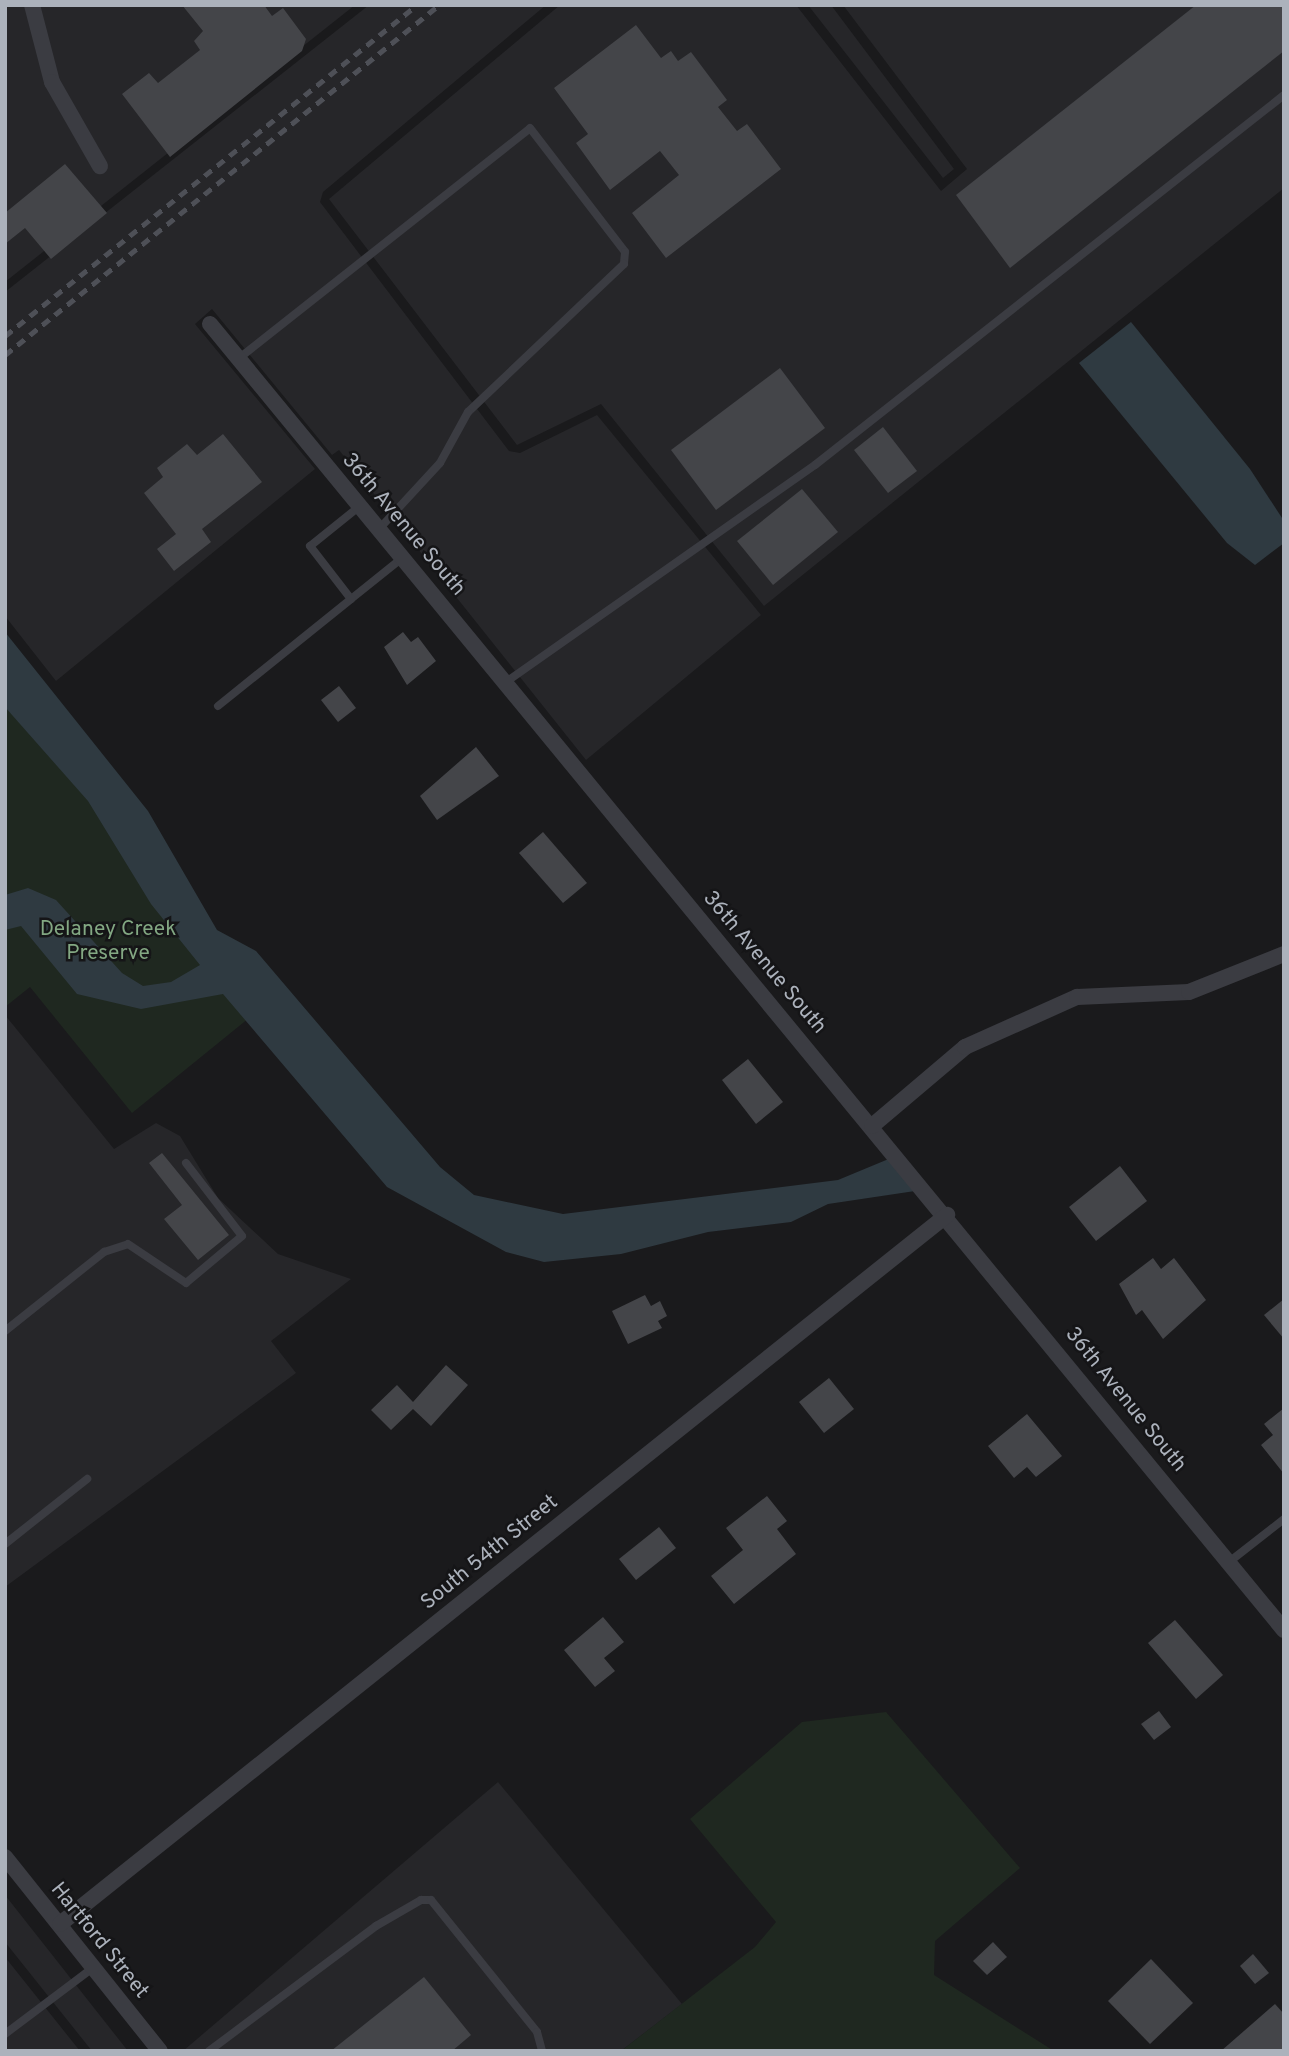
<!DOCTYPE html>
<html>
<head>
<meta charset="utf-8">
<style>
  body { margin:0 }
  #map { position:relative; width:1289px; height:2056px; overflow:hidden; background:#1a1a1c; font-family:Overpass,sans-serif }
  div>[style] { position:absolute }
  .built>* { inset:0; background:#262629 }
  .green>* { inset:0; background:#1f2820 }
  .water>* { inset:0; background:#2f3a41 }
  .building>* { inset:0; background:#444549 }
  .service>* { height:8px; margin:-4px; padding:0 4px; transform-origin:4px; border-radius:4px; background:#3b3c42 }
  .minor>* { height:16px; margin:-8px; padding:0 8px; transform-origin:8px; border-radius:8px; background:#3b3c42 }
  .rail>* { height:5px; margin-top:-2.5px; transform-origin:0; background:repeating-linear-gradient(90deg,#4e5057 0 9px,transparent 0 16px) }
  span { translate:-50% -50%; white-space:nowrap; text-align:center; line-height:1.15; -webkit-text-stroke:5px #151517; paint-order:stroke }
  .street-label { font-size:21px; color:#acb2bc }
  .park-label { font-size:21px; color:#83a883 }
  .frame { position:absolute; inset:0; border:7px solid #acb2bc; pointer-events:none }
</style>
</head>
<body>
<div id="map">
  <div class="built">
    <div style="clip-path:polygon(5px 5px,355px 5px,5px 282px)"></div>
    <div style="clip-path:polygon(369px 5px,546px 5px,323px 192px,320px 202px,509px 451px,520px 453px,597px 415px,761px 615px,586px 760px,339px 450px,332px 455px,212px 309px,195px 324px,315px 469px,56px 681px,5px 616px,5px 292px)"></div>
    <div style="clip-path:polygon(560px 5px,796px 5px,941px 191px,967px 169px,843px 5px,1284px 5px,1284px 188px,764px 606px,601px 404px,517px 445px,329px 199px)"></div>
    <div style="clip-path:polygon(808px 5px,831px 5px,954px 169px,943px 178px)"></div>
    <div style="clip-path:polygon(5px 1015px,114px 1149px,156px 1123px,180px 1136px,218px 1198px,278px 1254px,351px 1279px,271px 1341px,296px 1373px,5px 1587px)"></div>
    <div style="clip-path:polygon(498px 1782px,682px 2004px,621px 2051px,183px 2051px)"></div>
    <div style="clip-path:polygon(5px 1895px,128px 2051px,92px 2051px,5px 1942px)"></div>
    <div style="clip-path:polygon(5px 1957px,80px 2051px,5px 2051px)"></div>
  </div>
  <div class="green">
    <div style="clip-path:polygon(5px 671px,270px 1001px,132px 1113px,30px 987px,5px 1007px)"></div>
    <div style="clip-path:polygon(886px 1712px,1020px 1868px,935px 1941px,934px 1975px,1054px 2051px,621px 2051px,755px 1947px,776px 1922px,690px 1819px,802px 1722px)"></div>
  </div>
  <div class="water">
    <div style="clip-path:polygon(1131px 322px,1250px 469px,1284px 521px,1284px 543px,1255px 565px,1227px 543px,1079px 363px)"></div>
    <div style="clip-path:polygon(5px 632px,148px 811px,217px 930px,256px 951px,440px 1167px,474px 1195px,563px 1214px,838px 1180px,891px 1158px,915px 1191px,828px 1204px,791px 1222px,708px 1232px,621px 1254px,544px 1262px,506px 1252px,387px 1187px,223px 994px,141px 1009px,77px 994px,21px 926px,5px 930px,5px 895px,28px 888px,56px 900px,122px 973px,143px 986px,171px 982px,200px 965px,151px 904px,88px 801px,5px 707px)"></div>
  </div>
  <div class="building">
    <div style="clip-path:polygon(182px 5px,264px 5px,272px 16px,283px 8px,306px 39px,302px 51px,170px 157px,122px 94px,149px 73px,158px 83px,200px 50px,194px 41px,203px 31px)"></div>
    <div style="clip-path:polygon(1196px 5px,1284px 5px,1284px 51px,1010px 268px,956px 195px)"></div>
    <div style="clip-path:polygon(636px 25px,661px 58px,671px 51px,678px 61px,691px 52px,727px 100px,718px 107px,737px 131px,747px 124px,781px 169px,666px 258px,632px 213px,679px 175px,660px 151px,610px 190px,576px 143px,588px 134px,554px 88px)"></div>
    <div style="clip-path:polygon(65px 164px,107px 213px,51px 259px,25px 228px,5px 244px,5px 213px)"></div>
    <div style="clip-path:polygon(780px 368px,825px 428px,716px 510px,671px 450px)"></div>
    <div style="clip-path:polygon(883px 427px,917px 471px,888px 493px,854px 450px)"></div>
    <div style="clip-path:polygon(223px 434px,262px 482px,202px 529px,211px 542px,174px 571px,157px 549px,176px 534px,144px 493px,163px 477px,157px 468px,187px 444px,197px 455px)"></div>
    <div style="clip-path:polygon(802px 489px,838px 532px,773px 585px,737px 541px)"></div>
    <div style="clip-path:polygon(403px 632px,411px 642px,418px 637px,436px 661px,407px 685px,384px 647px)"></div>
    <div style="clip-path:polygon(339px 686px,356px 708px,338px 722px,321px 700px)"></div>
    <div style="clip-path:polygon(476px 747px,499px 776px,437px 820px,420px 796px)"></div>
    <div style="clip-path:polygon(543px 832px,587px 883px,563px 903px,519px 853px)"></div>
    <div style="clip-path:polygon(748px 1059px,783px 1102px,756px 1124px,722px 1080px)"></div>
    <div style="clip-path:polygon(162px 1153px,229px 1235px,198px 1260px,164px 1219px,182px 1205px,149px 1163px)"></div>
    <div style="clip-path:polygon(1120px 1166px,1147px 1201px,1096px 1241px,1069px 1207px)"></div>
    <div style="clip-path:polygon(1153px 1258px,1161px 1269px,1174px 1258px,1206px 1300px,1163px 1339px,1142px 1310px,1136px 1315px,1119px 1284px)"></div>
    <div style="clip-path:polygon(645px 1295px,651px 1306px,660px 1301px,667px 1316px,658px 1321px,662px 1328px,628px 1344px,612px 1311px)"></div>
    <div style="clip-path:polygon(1284px 1299px,1284px 1339px,1264px 1315px)"></div>
    <div style="clip-path:polygon(446px 1365px,468px 1385px,431px 1426px,413px 1409px,391px 1430px,371px 1410px,397px 1385px,413px 1402px)"></div>
    <div style="clip-path:polygon(829px 1378px,854px 1409px,824px 1433px,799px 1402px)"></div>
    <div style="clip-path:polygon(1284px 1408px,1284px 1474px,1261px 1445px,1273px 1435px,1264px 1424px)"></div>
    <div style="clip-path:polygon(1027px 1414px,1062px 1456px,1036px 1477px,1027px 1467px,1014px 1478px,988px 1446px)"></div>
    <div style="clip-path:polygon(767px 1496px,787px 1521px,777px 1529px,796px 1554px,734px 1604px,711px 1576px,743px 1550px,726px 1528px)"></div>
    <div style="clip-path:polygon(659px 1527px,676px 1548px,636px 1580px,619px 1559px)"></div>
    <div style="clip-path:polygon(603px 1617px,624px 1642px,604px 1658px,615px 1671px,595px 1687px,564px 1650px)"></div>
    <div style="clip-path:polygon(1175px 1620px,1223px 1675px,1196px 1699px,1148px 1643px)"></div>
    <div style="clip-path:polygon(1159px 1711px,1171px 1727px,1154px 1740px,1141px 1724px)"></div>
    <div style="clip-path:polygon(993px 1942px,1007px 1957px,987px 1975px,973px 1961px)"></div>
    <div style="clip-path:polygon(1253px 1954px,1269px 1973px,1255px 1984px,1240px 1966px)"></div>
    <div style="clip-path:polygon(1151px 1959px,1193px 2003px,1150px 2044px,1108px 2001px)"></div>
    <div style="clip-path:polygon(424px 1977px,471px 2035px,452px 2051px,331px 2051px)"></div>
    <div style="clip-path:polygon(1275px 2004px,1284px 2014px,1284px 2051px,1221px 2051px)"></div>
  </div>
  <div class="service">
    <div style="left:238px;top:359px;width:372px;rotate:-38.3deg"></div>
    <div style="left:530px;top:128px;width:156px;rotate:52.5deg"></div>
    <div style="left:625px;top:252px;width:12px;rotate:95deg"></div>
    <div style="left:624px;top:264px;width:215px;rotate:136.5deg"></div>
    <div style="left:468px;top:412px;width:58px;rotate:118.8deg"></div>
    <div style="left:440px;top:463px;width:90px;rotate:132.7deg"></div>
    <div style="left:360px;top:506px;width:64px;rotate:141.3deg"></div>
    <div style="left:310px;top:546px;width:67px;rotate:52.3deg"></div>
    <div style="left:351px;top:599px;width:65px;rotate:-38.8deg"></div>
    <div style="left:506px;top:682px;width:378px;rotate:-35.1deg"></div>
    <div style="left:815px;top:465px;width:597px;rotate:-38.27deg"></div>
    <div style="left:218px;top:706px;width:171px;rotate:-38.8deg"></div>
    <div style="left:5px;top:1331px;width:127px;rotate:-38.6deg"></div>
    <div style="left:104px;top:1252px;width:25px;rotate:-18deg"></div>
    <div style="left:128px;top:1244px;width:70px;rotate:33.9deg"></div>
    <div style="left:186px;top:1283px;width:73px;rotate:-40deg"></div>
    <div style="left:242px;top:1236px;width:92px;rotate:-127.5deg"></div>
    <div style="left:5px;top:1544px;width:105px;rotate:-38.4deg"></div>
    <div style="left:1229px;top:1562px;width:70px;rotate:-38deg"></div>
    <div style="left:5px;top:2034px;width:111px;rotate:-37deg"></div>
    <div style="left:209px;top:2051px;width:209px;rotate:-36.8deg"></div>
    <div style="left:376px;top:1926px;width:52px;rotate:-30deg"></div>
    <div style="left:421px;top:1900px;width:10px"></div>
    <div style="left:431px;top:1900px;width:169px;rotate:51.2deg"></div>
    <div style="left:537px;top:2032px;width:20px;rotate:75deg"></div>
  </div>
  <div class="minor">
    <div style="left:32px;top:5px;width:80px;rotate:75.4deg"></div>
    <div style="left:52px;top:82px;width:97px;rotate:60.3deg"></div>
    <div style="left:210px;top:324px;width:1691px;rotate:50.57deg"></div>
    <div style="left:872px;top:1126px;width:122px;rotate:-40.3deg"></div>
    <div style="left:965px;top:1047px;width:123px;rotate:-24.1deg"></div>
    <div style="left:1077px;top:997px;width:112px;rotate:-2.6deg"></div>
    <div style="left:1189px;top:992px;width:102px;rotate:-21.8deg"></div>
    <div style="left:5px;top:1857px;width:248px;rotate:51.4deg"></div>
    <div style="left:60px;top:1924px;width:1136px;rotate:-38.64deg"></div>
  </div>
  <div class="rail">
    <div style="left:5px;top:336px;width:528px;rotate:-38.78deg"></div>
    <div style="left:5px;top:355px;width:558px;rotate:-38.88deg"></div>
  </div>
  <div class="street-label">
    <span style="left:403px;top:525px;rotate:50deg">36th Avenue South</span>
    <span style="left:764px;top:963px;rotate:50deg">36th Avenue South</span>
    <span style="left:1125px;top:1400px;rotate:51deg">36th Avenue South</span>
    <span style="left:490px;top:1553px;rotate:-39deg">South 54th Street</span>
    <span style="left:99px;top:1941px;rotate:51deg">Hartford Street</span>
  </div>
  <div class="park-label">
    <span style="left:108px;top:942px">Delaney Creek<br>Preserve</span>
  </div>
  <div class="frame"></div>
</div>
</body>
</html>
